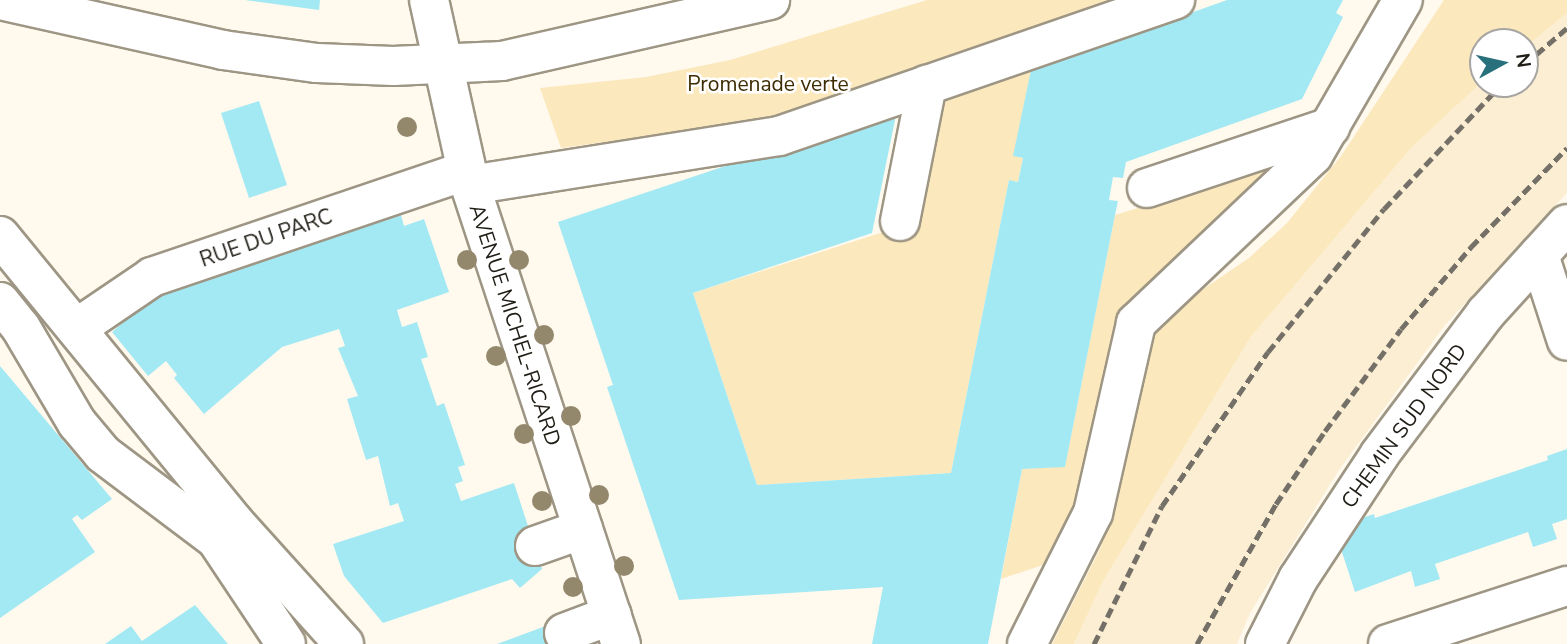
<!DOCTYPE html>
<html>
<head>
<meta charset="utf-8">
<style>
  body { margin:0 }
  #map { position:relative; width:1567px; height:644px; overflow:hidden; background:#fff9ee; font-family:"Nunito Sans",sans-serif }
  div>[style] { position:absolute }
  .built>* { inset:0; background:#fbeed3 }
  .green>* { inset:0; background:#fce8bd }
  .building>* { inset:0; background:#a3e9f4 }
  .roads { filter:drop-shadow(2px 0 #9e9684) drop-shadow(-2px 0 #9e9684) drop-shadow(0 2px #9e9684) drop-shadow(0 -2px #9e9684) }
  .minor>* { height:38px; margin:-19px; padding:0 19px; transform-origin:19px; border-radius:19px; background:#fff }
  .rail>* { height:5px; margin-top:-2.5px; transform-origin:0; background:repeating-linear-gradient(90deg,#747067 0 10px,transparent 0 15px) }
  .trees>* { width:20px; height:20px; margin:-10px; border-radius:50%; background:#94886c }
  span { translate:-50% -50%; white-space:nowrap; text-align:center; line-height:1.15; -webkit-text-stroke:5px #fff; paint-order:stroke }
  .park-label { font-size:21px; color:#3d2c02 }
  .street-label { font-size:21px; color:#201d16 }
  .north { position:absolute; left:1469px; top:28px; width:70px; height:70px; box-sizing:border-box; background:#fff; border:2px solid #a6a5a2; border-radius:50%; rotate:82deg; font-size:19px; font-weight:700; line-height:28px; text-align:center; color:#201d16 }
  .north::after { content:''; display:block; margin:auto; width:24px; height:32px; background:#28707b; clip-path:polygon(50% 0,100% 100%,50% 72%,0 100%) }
</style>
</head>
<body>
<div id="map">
  <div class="built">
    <div style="clip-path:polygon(1567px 13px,1567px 193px,1445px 325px,1339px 470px,1250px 613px,1237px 644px,1074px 644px,1102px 583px,1250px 338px,1412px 147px,1483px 81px,1525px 84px,1525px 47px)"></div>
  </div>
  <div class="green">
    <div style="clip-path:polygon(927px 0,1125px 0,890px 84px,765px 120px,561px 148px,540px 88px,646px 77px,730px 60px)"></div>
    <div style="clip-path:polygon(1444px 0,1567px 0,1567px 13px,1525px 47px,1525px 42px,1483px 42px,1483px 81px,1412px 147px,1250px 338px,1102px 583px,1074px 644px,1052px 644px,1101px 547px,1144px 354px,1153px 331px,1171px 311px,1249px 258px,1287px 223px,1341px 156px)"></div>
    <div style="clip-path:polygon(1031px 70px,1014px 156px,1023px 158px,1018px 182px,1009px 180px,951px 473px,757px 485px,693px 293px,921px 220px,944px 100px)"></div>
    <div style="clip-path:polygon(1274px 167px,1125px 313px,1113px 333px,1074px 508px,1056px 552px,1043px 565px,1001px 579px,1022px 469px,1065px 466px,1115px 215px)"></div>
  </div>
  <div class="building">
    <div style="clip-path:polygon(245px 0,320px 0,319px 10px)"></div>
    <div style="clip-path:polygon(1227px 0,1343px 0,1336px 13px,1343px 17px,1302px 99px,1126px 162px,1123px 178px,1113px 177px,1109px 200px,1118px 201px,1115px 215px,1065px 467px,1022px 469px,988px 644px,872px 644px,883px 587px,679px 600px,607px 387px,613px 385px,558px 222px,770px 151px,773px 157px,896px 115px,872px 233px,693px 293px,757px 485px,951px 473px,1009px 180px,1018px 182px,1023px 158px,1013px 156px,1031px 70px)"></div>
    <div style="clip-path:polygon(259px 101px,287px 185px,249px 198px,221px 113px)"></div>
    <div style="clip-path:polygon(401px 215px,404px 226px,424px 219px,449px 292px,397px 310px,402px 327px,417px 322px,428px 357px,421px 359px,437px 406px,444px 403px,465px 465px,458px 467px,463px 481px,455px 484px,461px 501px,514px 483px,542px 569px,520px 588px,512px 579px,383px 623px,344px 576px,333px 544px,404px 521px,398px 503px,390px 506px,378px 456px,366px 460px,347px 399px,358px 396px,338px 348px,345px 346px,339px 329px,282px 347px,204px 414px,174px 378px,177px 375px,166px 361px,148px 376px,112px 332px,155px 295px)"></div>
    <div style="clip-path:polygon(0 366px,112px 499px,82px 520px,77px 515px,72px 519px,95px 552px,0 618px)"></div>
    <div style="clip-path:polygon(1567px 449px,1567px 519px,1552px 524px,1557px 539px,1533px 547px,1528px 532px,1435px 564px,1440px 579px,1415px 587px,1411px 571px,1355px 592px,1337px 537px,1350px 522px,1374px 514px,1375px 518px,1548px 460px,1547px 456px)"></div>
    <div style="clip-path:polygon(195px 605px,228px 644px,105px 644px,131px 626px,142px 641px)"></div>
    <div style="clip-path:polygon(559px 621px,567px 644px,497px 644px)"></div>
  </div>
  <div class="roads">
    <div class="minor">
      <div style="left:0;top:0;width:229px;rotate:12.6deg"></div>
      <div style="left:223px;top:50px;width:95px;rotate:7.9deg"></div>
      <div style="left:317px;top:63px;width:76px;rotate:2.3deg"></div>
      <div style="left:393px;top:66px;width:109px;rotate:-2.6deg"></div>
      <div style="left:502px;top:61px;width:275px;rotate:-12.8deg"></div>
      <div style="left:429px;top:0;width:189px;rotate:77.5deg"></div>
      <div style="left:470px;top:185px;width:483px;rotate:71.8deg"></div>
      <div style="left:470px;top:185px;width:313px;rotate:-9deg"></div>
      <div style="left:779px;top:136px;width:419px;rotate:-19deg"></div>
      <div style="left:1147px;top:188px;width:193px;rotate:-18.4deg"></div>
      <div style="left:900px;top:221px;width:139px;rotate:-78.8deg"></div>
      <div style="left:0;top:236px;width:371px;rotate:50.7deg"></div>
      <div style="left:235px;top:523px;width:163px;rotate:48deg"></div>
      <div style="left:1539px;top:255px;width:90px;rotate:72deg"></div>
      <div style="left:0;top:302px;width:33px;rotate:51deg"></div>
      <div style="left:21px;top:328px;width:110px;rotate:59.5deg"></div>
      <div style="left:77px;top:423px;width:40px;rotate:50deg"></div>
      <div style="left:103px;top:454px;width:141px;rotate:37deg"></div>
      <div style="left:216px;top:539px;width:126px;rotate:56.3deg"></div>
      <div style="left:77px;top:328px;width:91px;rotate:-34.2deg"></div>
      <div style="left:152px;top:277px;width:331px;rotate:-18.7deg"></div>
      <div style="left:535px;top:546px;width:51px;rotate:-19.5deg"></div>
      <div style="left:564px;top:633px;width:51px;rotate:-20.6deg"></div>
      <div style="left:1027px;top:644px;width:147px;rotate:-63.3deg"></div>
      <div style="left:1093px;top:513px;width:195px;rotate:-77.2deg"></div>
      <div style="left:1136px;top:323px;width:244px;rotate:-43.5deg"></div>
      <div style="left:1313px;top:155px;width:179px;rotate:-59.9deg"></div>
      <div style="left:1265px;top:644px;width:73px;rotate:-63.1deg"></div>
      <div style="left:1298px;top:579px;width:149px;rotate:-56.7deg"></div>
      <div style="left:1380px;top:454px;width:176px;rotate:-53.1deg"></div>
      <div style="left:1486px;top:313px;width:120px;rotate:-47.7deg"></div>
      <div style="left:1388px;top:644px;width:188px;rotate:-18deg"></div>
    </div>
  </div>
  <div class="rail">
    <div style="left:1525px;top:64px;width:55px;rotate:-40.6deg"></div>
    <div style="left:1094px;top:644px;width:154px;rotate:-63.8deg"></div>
    <div style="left:1162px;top:506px;width:187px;rotate:-55.5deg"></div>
    <div style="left:1268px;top:352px;width:184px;rotate:-51deg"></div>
    <div style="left:1384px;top:209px;width:172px;rotate:-46.7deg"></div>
    <div style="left:1197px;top:644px;width:161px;rotate:-60.6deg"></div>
    <div style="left:1276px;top:504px;width:88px;rotate:-56.1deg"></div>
    <div style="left:1325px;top:431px;width:127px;rotate:-53.3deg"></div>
    <div style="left:1401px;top:329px;width:108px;rotate:-49.5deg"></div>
    <div style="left:1471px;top:247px;width:138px;rotate:-45.9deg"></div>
  </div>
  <div class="trees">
    <div style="left:407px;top:127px"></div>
    <div style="left:467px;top:260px"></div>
    <div style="left:519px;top:260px"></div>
    <div style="left:544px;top:335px"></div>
    <div style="left:496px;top:356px"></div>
    <div style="left:571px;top:416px"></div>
    <div style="left:524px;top:434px"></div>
    <div style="left:599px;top:495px"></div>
    <div style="left:542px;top:501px"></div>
    <div style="left:624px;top:566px"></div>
    <div style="left:573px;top:587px"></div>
  </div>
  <div class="park-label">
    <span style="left:768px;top:84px">Promenade verte</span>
  </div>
  <div class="street-label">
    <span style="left:266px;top:238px;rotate:-19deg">RUE DU PARC</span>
    <span style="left:515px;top:325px;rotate:72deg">AVENUE MICHEL-RICARD</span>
    <span style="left:1404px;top:426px;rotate:-54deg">CHEMIN SUD NORD</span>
  </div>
  <div class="north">N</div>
</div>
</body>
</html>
